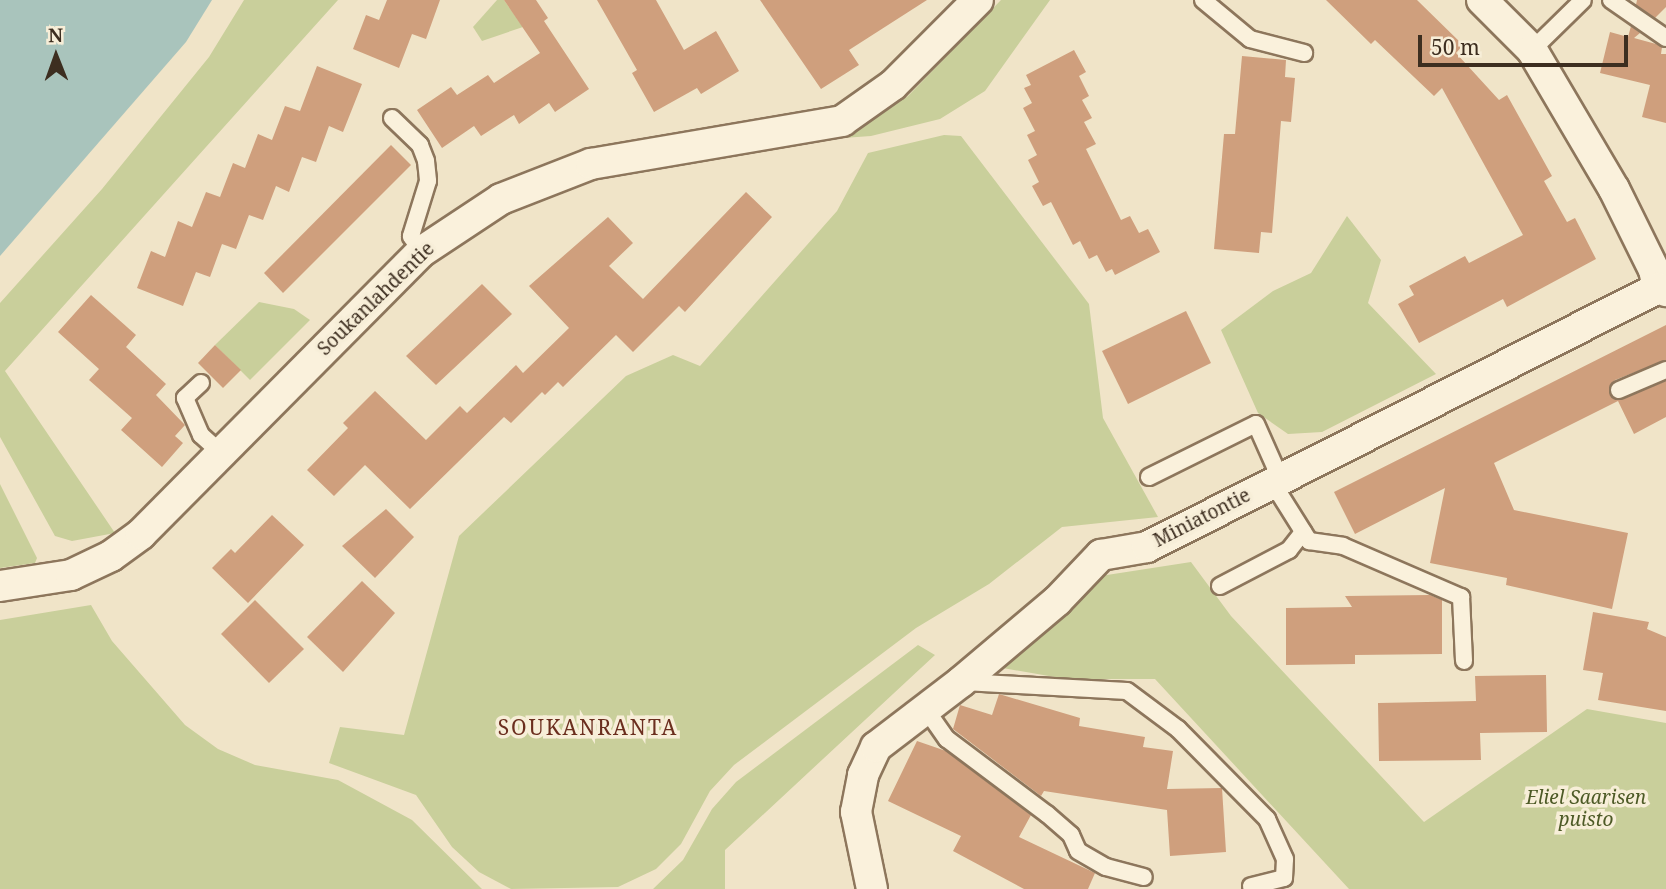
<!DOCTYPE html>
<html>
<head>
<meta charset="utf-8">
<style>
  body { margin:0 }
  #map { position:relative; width:1666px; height:889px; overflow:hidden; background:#f0e4c8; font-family:"Noto Serif",serif }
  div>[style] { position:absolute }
  .green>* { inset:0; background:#c9cf9b }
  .water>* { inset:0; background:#a9c4bc }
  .building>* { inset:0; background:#cf9f7d }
  .roads { filter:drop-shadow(2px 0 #8d765c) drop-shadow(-2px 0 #8d765c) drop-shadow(0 2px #8d765c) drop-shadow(0 -2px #8d765c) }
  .lane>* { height:16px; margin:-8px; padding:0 8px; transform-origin:8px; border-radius:8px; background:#faf1dc }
  .street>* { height:30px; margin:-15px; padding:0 15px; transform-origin:15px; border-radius:15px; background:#faf1dc }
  span { translate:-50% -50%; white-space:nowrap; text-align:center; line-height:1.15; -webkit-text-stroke:7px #f7eed8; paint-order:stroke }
  .street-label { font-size:19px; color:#3d2e20 }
  .park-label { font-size:19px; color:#4d5a26; font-style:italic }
  .neighbourhood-label { font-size:21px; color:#6b2e1e; letter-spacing:2px }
  .north { position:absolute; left:21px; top:21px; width:70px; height:70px; -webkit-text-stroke:5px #f7eed8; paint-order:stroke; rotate:359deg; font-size:19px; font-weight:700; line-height:28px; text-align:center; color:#3d2e20 }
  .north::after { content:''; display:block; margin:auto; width:24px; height:32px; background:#3d2e20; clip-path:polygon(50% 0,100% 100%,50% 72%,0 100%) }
  .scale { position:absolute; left:1418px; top:35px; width:210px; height:32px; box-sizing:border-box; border:4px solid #3d2e20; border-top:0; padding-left:9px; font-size:21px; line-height:24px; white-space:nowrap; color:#3d2e20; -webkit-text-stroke:5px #f7eed8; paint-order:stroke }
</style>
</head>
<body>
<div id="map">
  <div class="green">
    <div style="clip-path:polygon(244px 0,338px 0,5px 371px,115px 533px,72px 541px,55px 536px,0 437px,0 303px,102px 189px,209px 57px)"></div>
    <div style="clip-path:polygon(497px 0,504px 0,523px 27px,482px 41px,473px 27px)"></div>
    <div style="clip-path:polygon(1001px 0,1050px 0,985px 91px,940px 119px,871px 136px,843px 138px,908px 96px)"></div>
    <div style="clip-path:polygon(944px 135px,961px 136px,1089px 304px,1103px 418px,1158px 517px,1062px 527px,989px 584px,916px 628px,734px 765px,710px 791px,681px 844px,656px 869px,618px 887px,511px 889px,479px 872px,452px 847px,416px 795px,329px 763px,340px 727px,404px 735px,459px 536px,626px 376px,673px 355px,700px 366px,837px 211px,868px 153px)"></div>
    <div style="clip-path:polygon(1347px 216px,1381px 260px,1368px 303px,1436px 374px,1322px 432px,1288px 434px,1258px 413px,1221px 330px,1273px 291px,1311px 273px)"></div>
    <div style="clip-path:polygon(259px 302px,294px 309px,310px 320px,250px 380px,215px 345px)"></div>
    <div style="clip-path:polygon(0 484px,37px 558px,35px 563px,0 568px)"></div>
    <div style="clip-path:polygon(1191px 562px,1231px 616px,1424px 822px,1587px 709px,1666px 723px,1666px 889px,1349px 889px,1155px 679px,1066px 679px,997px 667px,1094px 577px)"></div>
    <div style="clip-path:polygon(91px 605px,112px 641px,185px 725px,218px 749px,255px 765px,338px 780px,412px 820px,482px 889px,0 889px,0 620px)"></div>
    <div style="clip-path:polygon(918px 645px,935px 655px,725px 850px,725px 889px,653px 889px,683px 860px,712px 809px,736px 782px)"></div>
  </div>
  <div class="water">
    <div style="clip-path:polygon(0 0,212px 0,186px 42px,0 256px)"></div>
  </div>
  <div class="building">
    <div style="clip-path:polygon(387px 0,440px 0,426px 39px,412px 34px,399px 68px,353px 49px,366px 15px,379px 20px)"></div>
    <div style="clip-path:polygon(504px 0,536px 0,548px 18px,544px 21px,589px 89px,555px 112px,549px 103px,519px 124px,514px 115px,481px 136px,474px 126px,442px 148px,417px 110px,451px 87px,457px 95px,488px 75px,494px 83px,540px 53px)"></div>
    <div style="clip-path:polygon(597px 0,656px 0,684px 50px,716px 31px,739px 71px,701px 94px,697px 88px,654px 112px,632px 73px,637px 70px)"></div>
    <div style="clip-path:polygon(760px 0,927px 0,849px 50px,859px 65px,821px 89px)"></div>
    <div style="clip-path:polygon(1326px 0,1417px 0,1463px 45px,1456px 53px,1499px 100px,1507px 95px,1552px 176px,1544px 181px,1567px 222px,1575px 218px,1596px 259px,1507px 307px,1503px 299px,1419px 343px,1398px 304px,1414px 295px,1409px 286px,1465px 256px,1469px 263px,1523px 235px,1442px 88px,1434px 96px,1375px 40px,1371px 44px)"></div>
    <div style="clip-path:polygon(1637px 0,1666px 0,1666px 7px,1655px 18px,1636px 5px)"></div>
    <div style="clip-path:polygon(1631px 26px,1640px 33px,1634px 38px,1656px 44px,1662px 47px,1661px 54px,1666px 54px,1666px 123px,1642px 117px,1650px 85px,1600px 73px,1610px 32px,1628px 37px)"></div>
    <div style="clip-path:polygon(1074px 50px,1086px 72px,1079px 76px,1089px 96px,1082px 100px,1092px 118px,1084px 122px,1096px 144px,1086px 149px,1121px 220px,1130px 216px,1139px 233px,1148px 229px,1160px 252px,1115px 275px,1112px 269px,1106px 272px,1097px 255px,1089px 259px,1080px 241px,1073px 245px,1051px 202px,1043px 206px,1032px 186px,1039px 182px,1028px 160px,1037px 155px,1027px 135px,1035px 131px,1023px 108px,1032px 103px,1024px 88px,1031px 85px,1026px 75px)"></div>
    <div style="clip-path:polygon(1242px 56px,1286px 60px,1285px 77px,1295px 78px,1291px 122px,1281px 121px,1272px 233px,1261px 232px,1259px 253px,1214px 249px,1224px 134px,1235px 134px)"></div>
    <div style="clip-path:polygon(317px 66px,362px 84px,343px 132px,329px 126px,316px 162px,302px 157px,289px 192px,276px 186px,263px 220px,249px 215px,236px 249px,222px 244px,210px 277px,196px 272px,183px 306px,137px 288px,151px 251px,165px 257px,178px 221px,192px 227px,206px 192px,220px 197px,233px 163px,245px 168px,258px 134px,272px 140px,285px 106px,300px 111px)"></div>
    <div style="clip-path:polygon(391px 145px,411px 165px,283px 293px,264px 273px)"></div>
    <div style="clip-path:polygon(746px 192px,772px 217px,685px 312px,679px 306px,633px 352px,616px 335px,563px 387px,558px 382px,545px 395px,542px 392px,511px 423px,504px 417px,410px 509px,365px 465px,334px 496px,307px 470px,348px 428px,343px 423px,375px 391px,426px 440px,460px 406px,467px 413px,516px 365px,523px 373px,569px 328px,529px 286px,608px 217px,633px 243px,609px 266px,643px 299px)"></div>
    <div style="clip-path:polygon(482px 284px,512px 314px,436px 385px,406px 356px)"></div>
    <div style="clip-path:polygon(91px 295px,136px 335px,126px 347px,166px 384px,156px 395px,185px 425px,175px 436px,183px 443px,162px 467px,121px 430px,132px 418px,89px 380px,99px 369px,58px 332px)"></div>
    <div style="clip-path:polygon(1186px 311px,1211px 363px,1128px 404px,1102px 351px)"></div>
    <div style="clip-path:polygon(1666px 325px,1666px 360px,1615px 380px,1609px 389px,1618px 400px,1666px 381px,1666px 417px,1634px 434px,1618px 401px,1494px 463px,1514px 510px,1628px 533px,1612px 609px,1506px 585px,1507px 578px,1430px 563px,1445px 488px,1355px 534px,1334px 492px)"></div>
    <div style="clip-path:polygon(215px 345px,241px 370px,223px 388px,198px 363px)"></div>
    <div style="clip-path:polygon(386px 509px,414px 537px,375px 578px,342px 546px)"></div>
    <div style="clip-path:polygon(272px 515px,304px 545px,248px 603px,212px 568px,231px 549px,235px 553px)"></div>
    <div style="clip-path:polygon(362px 581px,395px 613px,343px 672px,307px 637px)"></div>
    <div style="clip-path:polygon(1430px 595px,1442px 600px,1442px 654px,1355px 655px,1355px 664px,1286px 665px,1286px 608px,1352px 607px,1345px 596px)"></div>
    <div style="clip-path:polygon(255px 600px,304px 649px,269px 683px,221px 634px)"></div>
    <div style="clip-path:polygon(1593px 612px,1649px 622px,1647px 629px,1666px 637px,1666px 711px,1598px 700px,1603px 673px,1583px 670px)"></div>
    <div style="clip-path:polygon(1546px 675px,1547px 732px,1480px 733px,1481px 760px,1379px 761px,1378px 703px,1476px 701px,1475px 676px)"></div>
    <div style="clip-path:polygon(999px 694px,1080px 718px,1079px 726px,1145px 737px,1143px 747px,1173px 751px,1167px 789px,1222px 788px,1226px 852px,1170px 856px,1167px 810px,1044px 791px,1041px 796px,953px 729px,960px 705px,992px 715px)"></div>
    <div style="clip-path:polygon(917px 741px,946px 751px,1031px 815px,1019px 837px,1095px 873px,1088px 889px,1024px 889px,953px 851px,961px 836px,888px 801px)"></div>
  </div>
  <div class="roads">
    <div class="lane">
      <div style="left:1203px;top:0;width:61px;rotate:39.7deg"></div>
      <div style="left:1250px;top:39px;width:56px;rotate:14.5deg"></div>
      <div style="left:1611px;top:0;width:67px;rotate:34.6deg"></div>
      <div style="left:1532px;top:50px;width:71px;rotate:-44.4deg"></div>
      <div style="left:392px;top:118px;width:39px;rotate:44deg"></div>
      <div style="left:420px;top:145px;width:17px;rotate:69deg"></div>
      <div style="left:426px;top:161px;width:20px;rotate:84deg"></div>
      <div style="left:428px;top:181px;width:58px;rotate:107.2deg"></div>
      <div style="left:411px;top:236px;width:19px;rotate:58deg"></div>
      <div style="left:201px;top:383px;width:22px;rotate:137deg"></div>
      <div style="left:185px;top:398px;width:40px;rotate:66.6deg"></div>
      <div style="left:201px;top:435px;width:28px;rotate:42deg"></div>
      <div style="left:1619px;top:390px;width:51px;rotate:-23.1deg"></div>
      <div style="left:1149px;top:477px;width:119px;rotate:-26.4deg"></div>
      <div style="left:1256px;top:424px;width:59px;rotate:66deg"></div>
      <div style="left:1272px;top:482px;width:70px;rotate:57.9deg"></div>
      <div style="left:1309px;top:541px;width:34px;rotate:8deg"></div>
      <div style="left:1343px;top:546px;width:129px;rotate:23.4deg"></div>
      <div style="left:1461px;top:597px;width:64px;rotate:87.3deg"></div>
      <div style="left:1220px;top:586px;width:78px;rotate:-27.6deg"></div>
      <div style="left:1289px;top:550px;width:23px;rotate:-52deg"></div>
      <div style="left:964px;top:682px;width:163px;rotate:3.2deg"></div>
      <div style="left:1127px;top:691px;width:64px;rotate:36.7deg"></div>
      <div style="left:1178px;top:729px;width:127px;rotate:45.3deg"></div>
      <div style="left:1267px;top:819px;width:44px;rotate:65.8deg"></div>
      <div style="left:1285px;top:859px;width:19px;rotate:93deg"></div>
      <div style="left:1284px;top:878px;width:34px;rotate:166deg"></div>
      <div style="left:925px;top:708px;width:38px;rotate:55deg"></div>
      <div style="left:947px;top:739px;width:125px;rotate:36.9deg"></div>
      <div style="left:1047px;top:814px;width:32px;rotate:41deg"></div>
      <div style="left:1071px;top:835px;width:17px;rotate:66deg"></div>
      <div style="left:1078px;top:851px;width:32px;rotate:30deg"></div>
      <div style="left:1106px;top:867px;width:39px;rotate:15deg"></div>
    </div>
    <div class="street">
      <div style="left:1482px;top:0;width:71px;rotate:45deg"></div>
      <div style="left:1532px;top:50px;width:161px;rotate:59.5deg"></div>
      <div style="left:1614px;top:189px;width:90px;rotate:63.7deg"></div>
      <div style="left:1654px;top:270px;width:18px;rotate:77deg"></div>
      <div style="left:1658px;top:288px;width:9px;rotate:21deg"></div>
      <div style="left:0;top:586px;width:72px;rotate:-8.8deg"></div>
      <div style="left:71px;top:575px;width:44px;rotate:-25.4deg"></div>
      <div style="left:111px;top:556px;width:37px;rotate:-36deg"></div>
      <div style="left:141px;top:534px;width:397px;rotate:-45.2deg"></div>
      <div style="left:421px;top:252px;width:96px;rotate:-33.5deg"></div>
      <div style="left:501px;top:199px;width:97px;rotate:-21.3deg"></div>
      <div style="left:591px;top:164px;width:255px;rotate:-9.7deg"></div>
      <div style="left:842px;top:121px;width:62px;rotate:-35.2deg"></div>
      <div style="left:893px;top:85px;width:120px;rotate:-45deg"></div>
      <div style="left:872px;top:889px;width:79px;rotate:-101.7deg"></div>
      <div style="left:856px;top:812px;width:38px;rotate:-79deg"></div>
      <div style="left:863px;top:775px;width:31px;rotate:-65deg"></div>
      <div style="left:876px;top:747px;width:107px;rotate:-37.4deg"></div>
      <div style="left:961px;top:682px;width:126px;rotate:-40.2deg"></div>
      <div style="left:1057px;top:601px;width:64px;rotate:-46.3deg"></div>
      <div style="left:1101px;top:555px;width:47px;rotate:-9.9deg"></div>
      <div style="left:1147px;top:547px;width:573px;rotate:-26.88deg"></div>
    </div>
  </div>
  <div class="street-label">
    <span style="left:376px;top:299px;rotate:-44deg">Soukanlahdentie</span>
    <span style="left:1202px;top:518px;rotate:-27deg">Miniatontie</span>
  </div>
  <div class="park-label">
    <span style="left:1586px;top:809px">Eliel Saarisen<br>puisto</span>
  </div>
  <div class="neighbourhood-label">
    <span style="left:588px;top:727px">SOUKANRANTA</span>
  </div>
  <div class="north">N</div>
  <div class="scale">50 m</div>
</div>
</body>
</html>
